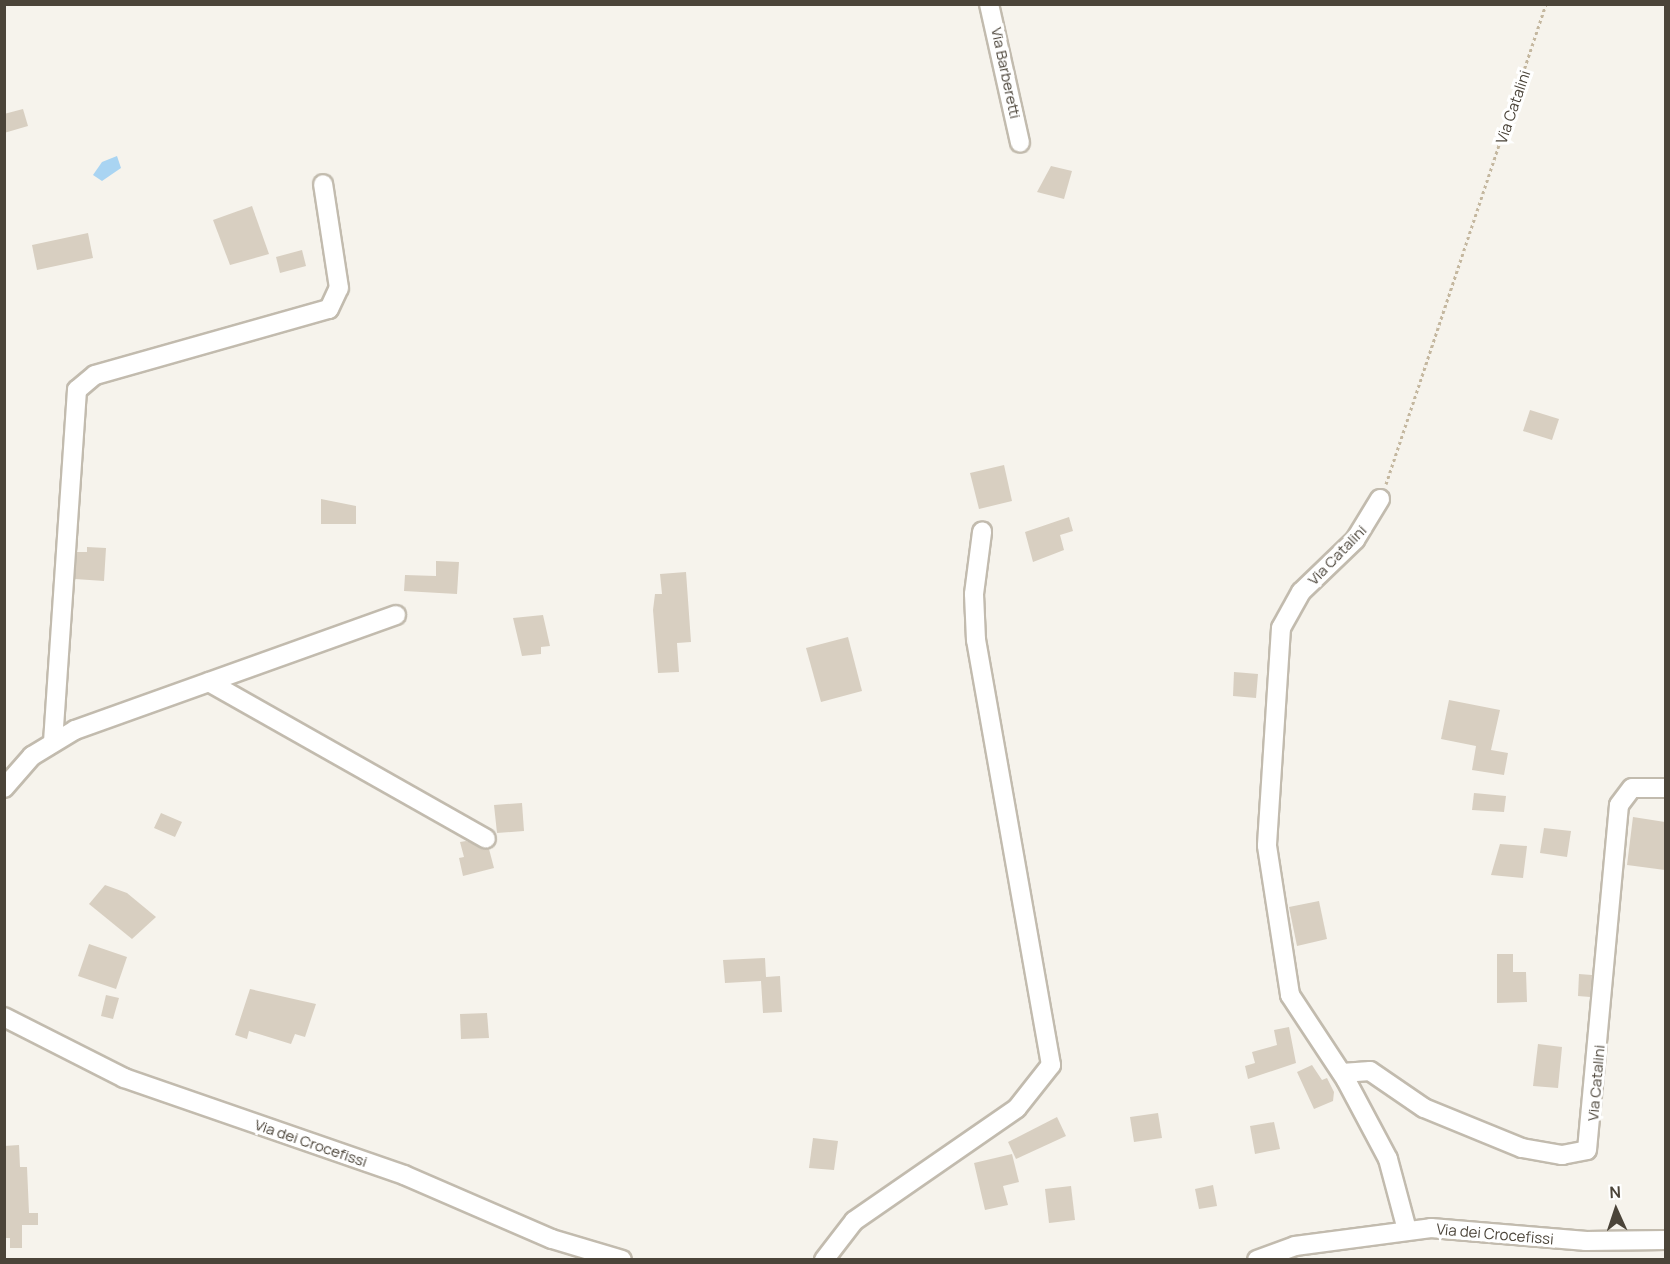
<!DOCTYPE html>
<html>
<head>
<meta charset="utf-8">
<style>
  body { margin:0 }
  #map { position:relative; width:1670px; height:1264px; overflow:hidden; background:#f6f3ec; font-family:Manrope,sans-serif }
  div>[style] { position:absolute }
  .water>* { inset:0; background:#a9d4f2 }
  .building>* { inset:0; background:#d8cfc1 }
  .path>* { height:3px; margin-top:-1.5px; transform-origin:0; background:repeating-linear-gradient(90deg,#c4b79f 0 3px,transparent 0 6px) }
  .roads { filter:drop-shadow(2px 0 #c2bbae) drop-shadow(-2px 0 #c2bbae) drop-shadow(0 2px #c2bbae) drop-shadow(0 -2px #c2bbae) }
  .minor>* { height:18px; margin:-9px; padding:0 9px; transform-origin:9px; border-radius:9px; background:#fff }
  span { translate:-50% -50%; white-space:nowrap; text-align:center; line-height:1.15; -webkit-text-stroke:6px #fff; paint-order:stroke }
  .street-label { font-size:15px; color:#4b4439 }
  .frame { position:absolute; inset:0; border:6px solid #4b4439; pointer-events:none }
  .north { position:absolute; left:1586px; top:1180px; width:60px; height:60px; -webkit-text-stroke:4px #fff; paint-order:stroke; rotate:357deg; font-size:16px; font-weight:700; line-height:24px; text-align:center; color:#4b4439 }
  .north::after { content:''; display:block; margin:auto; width:21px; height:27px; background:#4b4439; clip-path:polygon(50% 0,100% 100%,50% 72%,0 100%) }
</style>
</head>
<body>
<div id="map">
  <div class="water">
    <div style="clip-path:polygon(117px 156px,121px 168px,102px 181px,93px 175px,102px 162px)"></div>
  </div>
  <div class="building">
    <div style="clip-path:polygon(23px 109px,28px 126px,4px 133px,4px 114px)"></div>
    <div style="clip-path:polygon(1051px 166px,1072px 171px,1064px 199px,1037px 192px)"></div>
    <div style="clip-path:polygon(252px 206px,269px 254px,230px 265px,213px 220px)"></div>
    <div style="clip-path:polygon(88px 233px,93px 258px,37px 270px,32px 245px)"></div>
    <div style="clip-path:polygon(302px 250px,306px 266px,280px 273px,276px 257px)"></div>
    <div style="clip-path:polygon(1530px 410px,1559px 419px,1552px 440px,1523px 431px)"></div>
    <div style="clip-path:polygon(1004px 465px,1012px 501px,979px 509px,970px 473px)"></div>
    <div style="clip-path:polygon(321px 499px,356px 506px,356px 524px,321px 524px)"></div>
    <div style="clip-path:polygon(1069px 517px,1073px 531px,1060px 535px,1064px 550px,1033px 562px,1025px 532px)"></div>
    <div style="clip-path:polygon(87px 547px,106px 548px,104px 581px,75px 579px,77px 552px,87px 552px)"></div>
    <div style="clip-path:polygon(436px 561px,459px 562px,457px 594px,404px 591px,405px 575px,436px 576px)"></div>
    <div style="clip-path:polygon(686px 572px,691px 642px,677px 643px,679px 672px,658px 673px,653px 610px,655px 594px,662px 594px,660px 574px)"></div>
    <div style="clip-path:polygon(543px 615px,550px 646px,541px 647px,541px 654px,522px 656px,513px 618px)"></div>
    <div style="clip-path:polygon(848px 637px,862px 691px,821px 702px,806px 648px)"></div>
    <div style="clip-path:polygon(1234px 672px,1258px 674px,1256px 698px,1233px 696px)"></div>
    <div style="clip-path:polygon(1449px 700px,1500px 710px,1491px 750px,1508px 753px,1504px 775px,1472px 770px,1476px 746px,1441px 739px)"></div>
    <div style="clip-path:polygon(1474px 793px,1506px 796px,1504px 812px,1472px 810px)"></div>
    <div style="clip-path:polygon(522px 803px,524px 831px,497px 833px,494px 805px)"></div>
    <div style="clip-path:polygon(161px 813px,182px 822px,175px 837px,154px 828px)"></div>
    <div style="clip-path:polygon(1633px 817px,1665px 822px,1665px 870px,1627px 865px)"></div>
    <div style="clip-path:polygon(1544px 828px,1571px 831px,1567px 857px,1540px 853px)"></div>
    <div style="clip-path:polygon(466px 841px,489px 849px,494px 868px,463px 876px,459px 858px,464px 857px,460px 842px)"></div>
    <div style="clip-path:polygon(1500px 844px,1527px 846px,1523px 878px,1491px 875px)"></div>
    <div style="clip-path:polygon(105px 885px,127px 893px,156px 917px,132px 939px,89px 904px)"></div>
    <div style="clip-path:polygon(1319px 901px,1327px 939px,1297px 946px,1289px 907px)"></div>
    <div style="clip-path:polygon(89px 944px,127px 957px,116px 989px,78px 976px)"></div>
    <div style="clip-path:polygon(1497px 954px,1513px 954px,1513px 972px,1526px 972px,1527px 1002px,1497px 1003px)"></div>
    <div style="clip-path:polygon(765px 958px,766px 977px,780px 976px,782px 1012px,763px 1013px,761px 981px,725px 983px,723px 960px)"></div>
    <div style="clip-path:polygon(1579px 974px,1592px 975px,1590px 997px,1578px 996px)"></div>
    <div style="clip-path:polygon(250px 989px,316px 1004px,305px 1037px,295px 1034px,291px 1044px,249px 1031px,247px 1039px,235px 1035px)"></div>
    <div style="clip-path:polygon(106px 995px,119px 998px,113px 1019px,101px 1016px)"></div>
    <div style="clip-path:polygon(487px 1013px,489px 1038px,461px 1039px,460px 1014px)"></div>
    <div style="clip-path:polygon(1289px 1027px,1296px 1063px,1248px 1079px,1245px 1066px,1255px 1063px,1252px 1052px,1277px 1045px,1274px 1030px)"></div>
    <div style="clip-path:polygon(1538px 1044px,1562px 1047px,1558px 1088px,1533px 1086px)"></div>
    <div style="clip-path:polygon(1312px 1065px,1322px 1080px,1327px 1078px,1334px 1092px,1333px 1101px,1314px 1109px,1297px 1072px)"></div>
    <div style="clip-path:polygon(1158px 1113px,1162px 1138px,1134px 1142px,1130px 1117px)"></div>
    <div style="clip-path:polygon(1057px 1117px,1066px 1136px,1016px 1159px,1008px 1142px)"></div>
    <div style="clip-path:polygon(1274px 1122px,1280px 1149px,1255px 1154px,1250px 1126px)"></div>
    <div style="clip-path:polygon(813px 1138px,838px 1141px,834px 1170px,809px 1168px)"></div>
    <div style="clip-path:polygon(19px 1145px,20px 1167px,27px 1167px,29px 1213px,38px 1213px,38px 1225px,22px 1225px,22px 1248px,10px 1248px,10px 1238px,4px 1238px,4px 1146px)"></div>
    <div style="clip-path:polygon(1012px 1154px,1019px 1182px,1003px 1186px,1008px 1205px,985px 1210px,974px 1163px)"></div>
    <div style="clip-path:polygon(1213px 1185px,1217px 1206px,1199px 1209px,1195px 1189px)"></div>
    <div style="clip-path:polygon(1071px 1186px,1075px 1220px,1049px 1223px,1045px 1189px)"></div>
  </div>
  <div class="path">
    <div style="left:1386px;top:484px;width:506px;rotate:-71.57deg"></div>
  </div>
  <div class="roads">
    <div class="minor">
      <div style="left:989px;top:4px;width:142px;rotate:77.4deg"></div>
      <div style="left:1380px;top:499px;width:48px;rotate:121.4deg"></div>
      <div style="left:1355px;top:540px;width:75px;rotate:136.1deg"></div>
      <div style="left:1301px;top:592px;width:41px;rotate:119.1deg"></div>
      <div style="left:1281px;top:628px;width:218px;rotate:93.7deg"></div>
      <div style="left:1267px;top:846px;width:151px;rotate:81.2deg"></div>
      <div style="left:1290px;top:995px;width:102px;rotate:56.6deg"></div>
      <div style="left:1346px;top:1080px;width:89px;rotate:62deg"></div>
      <div style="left:1388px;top:1159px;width:73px;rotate:75deg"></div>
      <div style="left:209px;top:682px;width:318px;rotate:29.5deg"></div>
      <div style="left:53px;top:742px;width:353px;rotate:-86.1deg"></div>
      <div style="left:77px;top:390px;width:23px;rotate:-40deg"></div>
      <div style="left:95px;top:375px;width:243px;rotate:-15.8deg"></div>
      <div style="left:329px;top:309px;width:23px;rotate:-65deg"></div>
      <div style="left:339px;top:288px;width:105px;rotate:-98.7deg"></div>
      <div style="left:4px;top:788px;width:43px;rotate:-48.8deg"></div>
      <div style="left:32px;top:756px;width:50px;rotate:-31.2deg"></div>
      <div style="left:75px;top:730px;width:341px;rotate:-19.7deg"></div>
      <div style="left:4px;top:1017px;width:135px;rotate:26.9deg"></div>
      <div style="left:124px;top:1078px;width:296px;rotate:19.1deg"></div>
      <div style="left:404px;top:1175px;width:161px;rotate:23.4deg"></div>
      <div style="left:552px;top:1239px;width:73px;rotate:16.7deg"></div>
      <div style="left:1342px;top:1073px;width:28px;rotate:-4deg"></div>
      <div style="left:1370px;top:1071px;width:65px;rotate:34.4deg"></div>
      <div style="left:1424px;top:1108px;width:106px;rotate:22.2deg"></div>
      <div style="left:1522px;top:1148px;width:41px;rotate:9.9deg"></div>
      <div style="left:1562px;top:1155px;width:25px;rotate:-11deg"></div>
      <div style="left:1587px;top:1150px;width:346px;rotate:-84.7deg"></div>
      <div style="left:1619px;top:805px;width:21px;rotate:-53deg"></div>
      <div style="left:1632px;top:788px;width:34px"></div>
      <div style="left:824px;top:1260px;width:49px;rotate:-52.4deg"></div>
      <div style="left:854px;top:1221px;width:198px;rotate:-34.7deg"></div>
      <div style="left:1017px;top:1108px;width:55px;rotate:-51.7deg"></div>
      <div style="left:1051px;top:1065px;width:432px;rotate:-100deg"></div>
      <div style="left:976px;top:640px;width:46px;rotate:-92.5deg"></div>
      <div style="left:974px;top:594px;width:63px;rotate:-82.6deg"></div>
      <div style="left:1257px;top:1260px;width:40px;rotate:-20.2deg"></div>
      <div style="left:1295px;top:1246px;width:137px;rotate:-7.5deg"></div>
      <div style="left:1431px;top:1228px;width:156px;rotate:4.8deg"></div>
      <div style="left:1586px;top:1241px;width:80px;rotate:-0.7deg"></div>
    </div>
  </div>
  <div class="street-label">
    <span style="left:1006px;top:73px;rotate:78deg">Via Barberetti</span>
    <span style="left:1513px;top:107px;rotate:-71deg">Via Catalini</span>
    <span style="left:1337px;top:555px;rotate:-46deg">Via Catalini</span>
    <span style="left:1596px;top:1083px;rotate:-85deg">Via Catalini</span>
    <span style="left:311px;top:1143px;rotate:19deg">Via dei Crocefissi</span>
    <span style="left:1495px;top:1234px;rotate:5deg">Via dei Crocefissi</span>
  </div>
  <div class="frame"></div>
  <div class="north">N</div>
</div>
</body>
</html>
